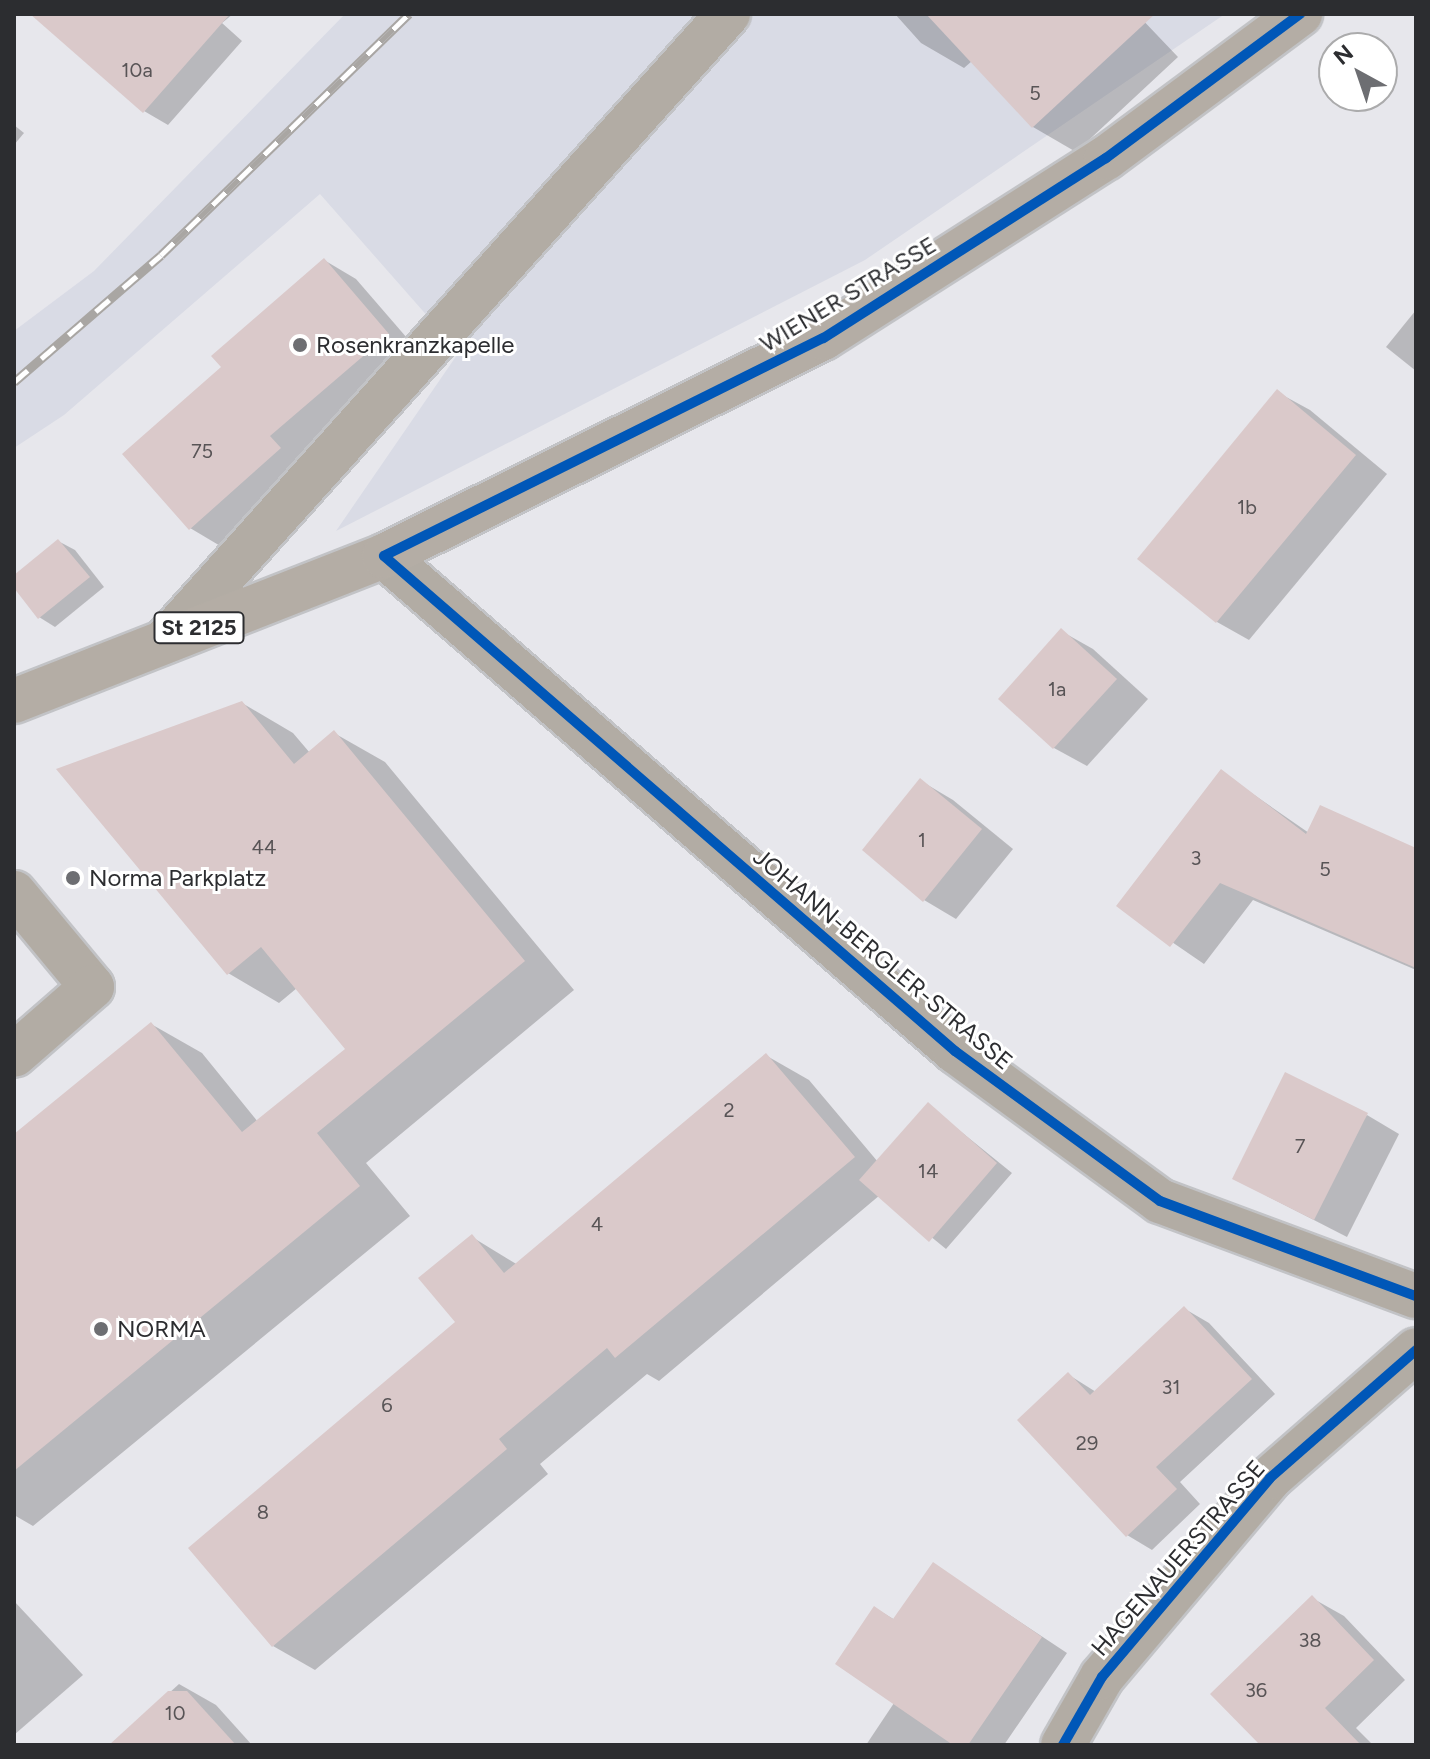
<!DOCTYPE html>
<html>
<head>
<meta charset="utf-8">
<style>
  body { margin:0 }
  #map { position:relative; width:1430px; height:1759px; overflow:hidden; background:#e7e7ec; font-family:Figtree,sans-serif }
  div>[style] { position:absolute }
  .built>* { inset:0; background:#d9dbe5 }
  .shadow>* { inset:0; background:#0003 }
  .building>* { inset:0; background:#dac9ca }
  .roads { filter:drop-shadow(2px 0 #c2c3c6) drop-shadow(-2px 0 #c2c3c6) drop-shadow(0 2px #c2c3c6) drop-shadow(0 -2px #c2c3c6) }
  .minor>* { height:44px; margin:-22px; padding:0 22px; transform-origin:22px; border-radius:22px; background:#b2aca4 }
  .major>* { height:44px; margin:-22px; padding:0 22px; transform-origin:22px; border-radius:22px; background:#b4ada5 }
  .rail>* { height:9px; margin-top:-4.5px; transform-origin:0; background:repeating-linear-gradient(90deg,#fff 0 18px,#a9a6a3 0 36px); box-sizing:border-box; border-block:2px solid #a9a6a3 }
  .cycleway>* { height:10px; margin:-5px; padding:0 5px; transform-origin:5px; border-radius:5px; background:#0057b8 }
  .dots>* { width:22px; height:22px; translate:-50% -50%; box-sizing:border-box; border:4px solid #fff; border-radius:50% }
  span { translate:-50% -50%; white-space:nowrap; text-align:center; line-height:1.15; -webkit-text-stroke:6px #fff; paint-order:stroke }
  .number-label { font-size:20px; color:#585456 }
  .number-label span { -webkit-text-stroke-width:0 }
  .shield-label span { padding:2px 6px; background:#fff; border:2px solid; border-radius:6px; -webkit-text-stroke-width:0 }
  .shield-label { font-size:22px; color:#2c2d30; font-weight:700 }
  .street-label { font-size:24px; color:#2c2d30 }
  .poi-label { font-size:24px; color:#2c2d30 }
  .left { translate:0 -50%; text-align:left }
  .frame { position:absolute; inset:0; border:16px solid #2c2d30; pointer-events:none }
  .north { position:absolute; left:1318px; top:32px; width:80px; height:80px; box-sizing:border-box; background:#fff; border:2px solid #ababac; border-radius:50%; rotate:320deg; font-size:22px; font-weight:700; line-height:32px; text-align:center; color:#2c2d30 }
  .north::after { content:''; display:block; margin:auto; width:28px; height:36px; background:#6d6e72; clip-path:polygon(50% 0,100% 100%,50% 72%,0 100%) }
</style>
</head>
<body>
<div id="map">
  <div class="built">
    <div style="clip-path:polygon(345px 14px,1225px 14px,865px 260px,336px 531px,459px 352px,320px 194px,64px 415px,14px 448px,14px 331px,94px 271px)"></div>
  </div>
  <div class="shadow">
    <div style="clip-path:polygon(33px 14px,233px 14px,222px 23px,242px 41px,168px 125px,144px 111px)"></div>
    <div style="clip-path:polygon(895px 14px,1137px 14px,1178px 57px,1076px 152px,1033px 127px,972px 61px,964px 68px,921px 43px)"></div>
    <div style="clip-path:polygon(14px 125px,24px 133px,14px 145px)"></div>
    <div style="clip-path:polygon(324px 260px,356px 279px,420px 353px,301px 455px,312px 468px,222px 547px,190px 528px,223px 367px)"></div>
    <div style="clip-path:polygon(1416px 310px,1416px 371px,1386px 347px)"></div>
    <div style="clip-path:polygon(1277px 392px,1310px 410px,1387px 474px,1249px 640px,1217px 622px,1140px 558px)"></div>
    <div style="clip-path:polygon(58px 541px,75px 550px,104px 587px,55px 627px,39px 617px,14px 585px,14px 577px)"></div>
    <div style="clip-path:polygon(1061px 631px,1093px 649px,1148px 699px,1087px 766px,1054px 748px,1000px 699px)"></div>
    <div style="clip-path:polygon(242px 703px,293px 733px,310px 753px,334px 733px,385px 762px,574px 990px,366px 1163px,410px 1216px,33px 1526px,14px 1515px,14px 1137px,151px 1024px,202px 1053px,258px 1122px,348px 1049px,297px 988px,279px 1003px,228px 973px)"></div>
    <div style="clip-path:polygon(1221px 772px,1309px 833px,1416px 852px,1416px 970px,1253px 900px,1204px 964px,1118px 905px)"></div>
    <div style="clip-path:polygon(921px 781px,953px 800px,1013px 849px,956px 919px,924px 900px)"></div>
    <div style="clip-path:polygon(767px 1056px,809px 1080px,878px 1162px,928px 1105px,1012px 1173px,946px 1249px,880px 1195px,659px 1381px,647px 1374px,540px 1464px,548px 1474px,315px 1670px,273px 1646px,458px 1322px,472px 1237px,518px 1265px)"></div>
    <div style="clip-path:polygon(1367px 1115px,1399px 1134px,1347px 1237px,1267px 1196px)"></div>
    <div style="clip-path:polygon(1185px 1309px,1209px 1323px,1275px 1394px,1180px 1482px,1200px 1504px,1152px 1550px,1127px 1535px,1069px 1375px,1096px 1392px)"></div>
    <div style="clip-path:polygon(933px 1564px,1067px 1653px,1004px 1745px,866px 1745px,894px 1703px,875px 1608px,895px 1620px)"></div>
    <div style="clip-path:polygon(1312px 1598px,1344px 1616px,1405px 1680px,1356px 1728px,1373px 1745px,1262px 1745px)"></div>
    <div style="clip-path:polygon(14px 1601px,83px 1675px,14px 1735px)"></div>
    <div style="clip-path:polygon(179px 1684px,216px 1705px,252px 1745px,112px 1745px)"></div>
  </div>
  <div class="building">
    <div style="clip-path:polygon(30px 14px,230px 14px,143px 113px)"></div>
    <div style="clip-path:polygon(926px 14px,1155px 14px,1032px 128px)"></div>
    <div style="clip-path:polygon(324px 258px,389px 334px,270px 436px,281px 448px,189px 530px,122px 454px,221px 367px,211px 356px)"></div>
    <div style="clip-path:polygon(1277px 389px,1356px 455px,1216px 623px,1137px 559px)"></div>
    <div style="clip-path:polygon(58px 539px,90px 577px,38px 619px,14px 588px,14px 575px)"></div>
    <div style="clip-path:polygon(1061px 628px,1117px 679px,1053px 749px,998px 699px)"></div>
    <div style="clip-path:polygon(242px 701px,294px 764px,334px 730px,525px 961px,317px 1133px,360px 1186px,14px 1471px,14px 1134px,151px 1022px,242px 1132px,345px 1049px,261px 947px,227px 975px,56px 769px)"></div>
    <div style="clip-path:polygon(1221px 769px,1306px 834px,1320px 805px,1416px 848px,1416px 968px,1220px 883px,1170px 947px,1116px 906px)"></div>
    <div style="clip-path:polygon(920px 778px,982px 829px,923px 902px,862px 850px)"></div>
    <div style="clip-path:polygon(766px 1053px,855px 1157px,615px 1358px,607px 1348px,499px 1439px,507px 1449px,272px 1647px,188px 1548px,455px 1322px,418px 1278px,472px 1234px,504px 1273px)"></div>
    <div style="clip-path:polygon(1285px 1072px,1368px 1113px,1314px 1220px,1232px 1179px)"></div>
    <div style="clip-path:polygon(928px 1102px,997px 1163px,929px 1242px,859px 1180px)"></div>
    <div style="clip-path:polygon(1184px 1306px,1252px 1379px,1156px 1467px,1177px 1489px,1126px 1537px,1017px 1420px,1068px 1372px,1090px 1395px)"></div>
    <div style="clip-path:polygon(933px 1562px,1042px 1637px,968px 1745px,953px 1745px,835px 1664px,874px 1606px,893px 1619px)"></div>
    <div style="clip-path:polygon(1312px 1595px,1374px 1660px,1325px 1708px,1361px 1745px,1260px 1745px,1210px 1694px)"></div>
    <div style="clip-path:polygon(168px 1691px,187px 1691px,236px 1745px,109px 1745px)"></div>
  </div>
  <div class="roads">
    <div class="minor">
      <div style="left:384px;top:556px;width:756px;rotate:40.92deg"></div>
      <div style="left:955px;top:1051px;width:254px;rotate:36.2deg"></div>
      <div style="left:1160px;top:1201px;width:273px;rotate:20.4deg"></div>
      <div style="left:165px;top:641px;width:843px;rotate:-48.08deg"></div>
      <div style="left:14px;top:893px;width:122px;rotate:50.3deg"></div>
      <div style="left:92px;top:987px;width:103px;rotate:138.9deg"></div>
      <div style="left:1063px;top:1745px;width:78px;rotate:-60.2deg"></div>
      <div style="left:1102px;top:1677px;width:260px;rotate:-49.8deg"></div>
      <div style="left:1270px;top:1478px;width:194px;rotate:-41.2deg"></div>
    </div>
    <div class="major">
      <div style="left:14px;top:701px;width:397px;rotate:-21.4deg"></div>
      <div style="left:384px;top:556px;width:490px;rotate:-26.4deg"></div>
      <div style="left:823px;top:338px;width:335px;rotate:-32.5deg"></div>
      <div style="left:1106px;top:158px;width:242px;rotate:-36.6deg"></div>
    </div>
  </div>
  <div class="rail">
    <div style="left:14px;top:382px;width:194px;rotate:-40.8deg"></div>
    <div style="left:161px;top:255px;width:346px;rotate:-44.2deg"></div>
  </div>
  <div class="cycleway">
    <div style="left:1300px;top:14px;width:242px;rotate:143.4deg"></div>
    <div style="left:1106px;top:158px;width:335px;rotate:147.5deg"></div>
    <div style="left:823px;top:338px;width:490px;rotate:153.6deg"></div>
    <div style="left:384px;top:556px;width:756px;rotate:40.92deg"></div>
    <div style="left:955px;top:1051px;width:254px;rotate:36.2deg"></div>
    <div style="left:1160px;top:1201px;width:273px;rotate:20.4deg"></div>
    <div style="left:1063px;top:1745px;width:78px;rotate:-60.2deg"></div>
    <div style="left:1102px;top:1677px;width:260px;rotate:-49.8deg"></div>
    <div style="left:1270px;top:1478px;width:194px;rotate:-41.2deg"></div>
  </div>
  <div class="dots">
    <div style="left:300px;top:345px;background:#6d6e72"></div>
    <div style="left:73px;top:878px;background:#6d6e72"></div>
    <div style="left:101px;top:1329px;background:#6d6e72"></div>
  </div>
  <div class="number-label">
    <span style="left:137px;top:70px">10a</span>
    <span style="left:1035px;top:93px">5</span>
    <span style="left:202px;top:451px">75</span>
    <span style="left:1247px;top:507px">1b</span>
    <span style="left:1057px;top:689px">1a</span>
    <span style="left:922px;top:840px">1</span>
    <span style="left:264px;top:847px">44</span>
    <span style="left:1196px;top:858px">3</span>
    <span style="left:1325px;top:869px">5</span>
    <span style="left:729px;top:1110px">2</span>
    <span style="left:1300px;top:1146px">7</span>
    <span style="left:928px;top:1171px">14</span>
    <span style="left:597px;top:1224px">4</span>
    <span style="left:1171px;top:1387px">31</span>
    <span style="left:387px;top:1405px">6</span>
    <span style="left:1087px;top:1443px">29</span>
    <span style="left:263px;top:1512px">8</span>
    <span style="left:1310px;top:1640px">38</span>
    <span style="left:1256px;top:1690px">36</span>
    <span style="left:175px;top:1713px">10</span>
  </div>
  <div class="shield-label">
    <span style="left:199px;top:628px">St 2125</span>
  </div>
  <div class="street-label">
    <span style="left:848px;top:294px;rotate:-31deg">WIENER STRASSE</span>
    <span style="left:883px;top:959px;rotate:40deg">JOHANN-BERGLER-STRASSE</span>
    <span style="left:1178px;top:1558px;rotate:-49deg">HAGENAUERSTRASSE</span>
  </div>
  <div class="poi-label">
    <span class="left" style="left:316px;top:345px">Rosenkranzkapelle</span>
    <span class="left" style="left:89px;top:878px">Norma Parkplatz</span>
    <span class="left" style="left:117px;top:1329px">NORMA</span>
  </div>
  <div class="frame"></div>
  <div class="north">N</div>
</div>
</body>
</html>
